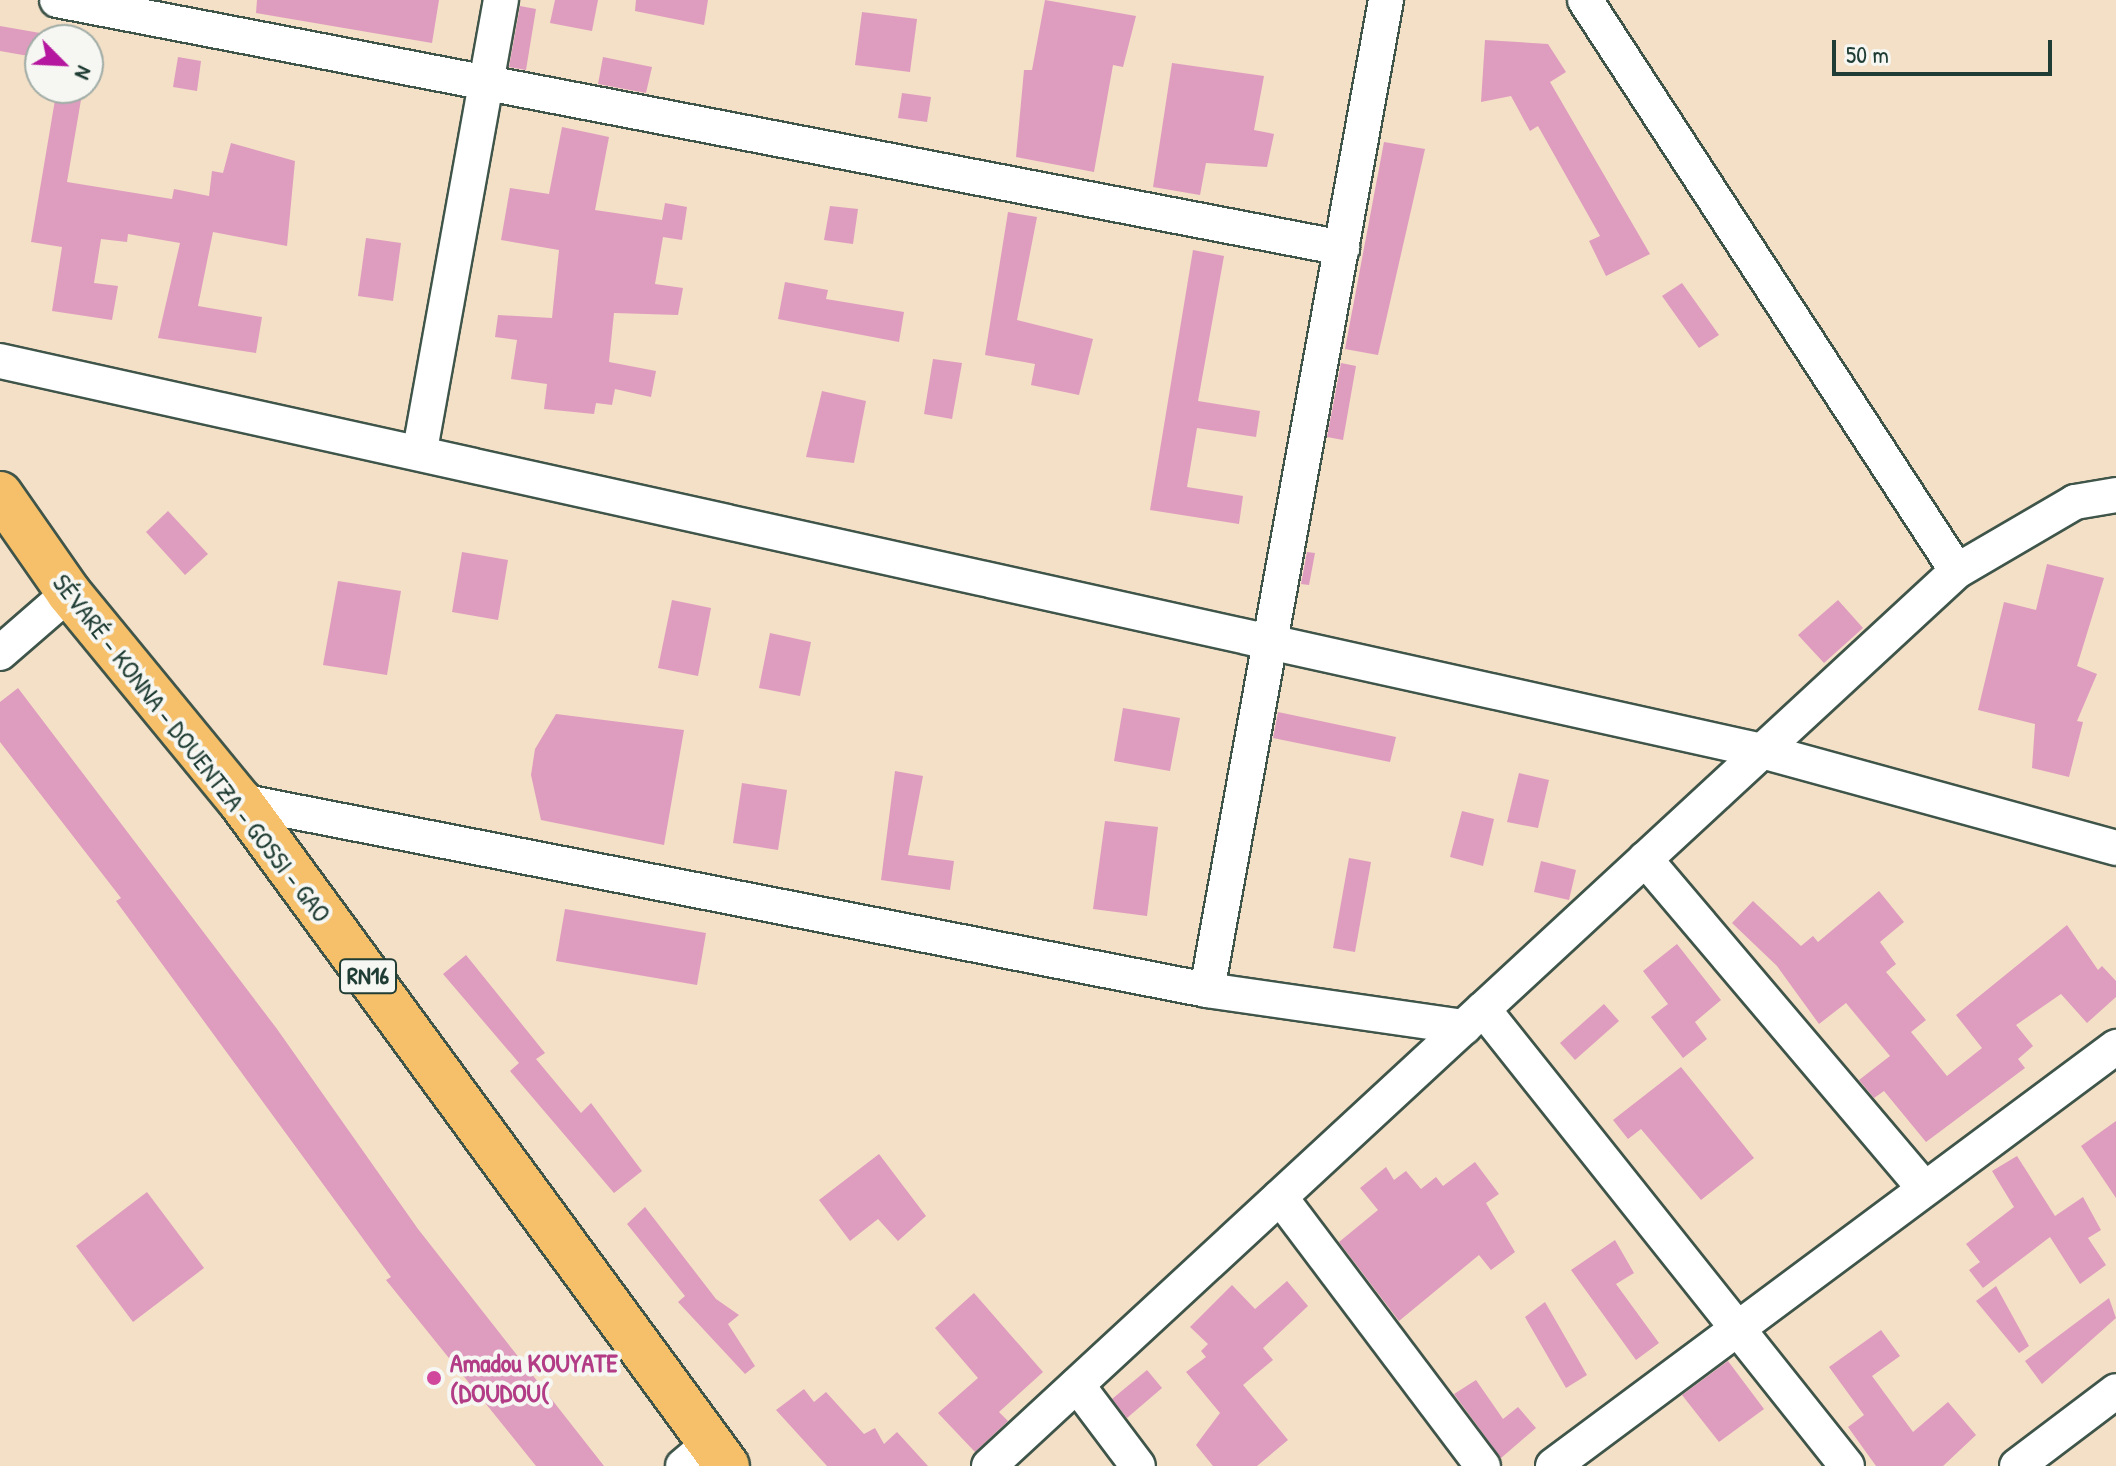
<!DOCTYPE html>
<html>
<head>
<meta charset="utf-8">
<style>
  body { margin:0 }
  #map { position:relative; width:2116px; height:1466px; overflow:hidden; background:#f4dfc7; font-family:"Patrick Hand",sans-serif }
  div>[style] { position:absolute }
  .building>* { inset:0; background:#de9dbe }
  .roads { filter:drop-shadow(2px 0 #3f554a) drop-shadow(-2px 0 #3f554a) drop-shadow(0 2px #3f554a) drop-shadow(0 -2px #3f554a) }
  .street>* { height:34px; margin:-17px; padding:0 17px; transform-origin:17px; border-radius:17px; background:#fff }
  .primary>* { height:44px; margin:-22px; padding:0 22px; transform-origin:22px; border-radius:22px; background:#f6c06b }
  .dots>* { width:22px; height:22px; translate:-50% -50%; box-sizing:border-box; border:4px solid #f6f6f2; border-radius:50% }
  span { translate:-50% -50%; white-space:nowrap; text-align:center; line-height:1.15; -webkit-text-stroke:8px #f6f6f2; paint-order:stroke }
  .shield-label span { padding:2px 6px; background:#f6f6f2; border:2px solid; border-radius:6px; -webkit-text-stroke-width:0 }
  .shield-label { font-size:24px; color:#1f3d34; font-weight:700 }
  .street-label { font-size:26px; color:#1f3d34 }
  .hotel-label { font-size:26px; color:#b23c85; font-weight:700 }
  .left { translate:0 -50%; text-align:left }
  .north { position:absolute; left:24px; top:24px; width:80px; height:80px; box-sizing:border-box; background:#f6f6f2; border:2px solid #a0aca6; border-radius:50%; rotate:114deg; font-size:22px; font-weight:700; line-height:32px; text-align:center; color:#1f3d34 }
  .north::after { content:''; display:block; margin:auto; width:28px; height:36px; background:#b5179e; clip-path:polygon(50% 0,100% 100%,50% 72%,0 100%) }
  .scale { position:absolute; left:1832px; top:40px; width:220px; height:36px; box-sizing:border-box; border:4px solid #1f3d34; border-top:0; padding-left:10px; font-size:24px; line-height:28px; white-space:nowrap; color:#1f3d34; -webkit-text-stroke:6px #f6f6f2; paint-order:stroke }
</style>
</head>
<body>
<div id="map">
  <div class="building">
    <div style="clip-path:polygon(257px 0,439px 0,432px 43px,256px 13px)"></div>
    <div style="clip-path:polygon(555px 0,598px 0,592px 31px,550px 23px)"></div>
    <div style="clip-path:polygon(636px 0,708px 0,704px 25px,635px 11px)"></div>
    <div style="clip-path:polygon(1045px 0,1136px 16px,1123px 67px,1113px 65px,1094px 172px,1016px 157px,1024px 70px,1032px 70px)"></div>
    <div style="clip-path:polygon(520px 6px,536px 9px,526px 70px,509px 67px)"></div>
    <div style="clip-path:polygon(862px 12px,917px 19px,910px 72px,855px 65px)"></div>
    <div style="clip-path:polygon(0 26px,40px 33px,40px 58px,0 51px)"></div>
    <div style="clip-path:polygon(1485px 40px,1548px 44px,1566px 72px,1550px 82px,1650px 254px,1606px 276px,1589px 241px,1600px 236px,1538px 126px,1530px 131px,1511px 96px,1481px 102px)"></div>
    <div style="clip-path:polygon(178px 57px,201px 61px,197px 91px,173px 87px)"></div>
    <div style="clip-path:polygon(603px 57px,652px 67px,646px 93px,598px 84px)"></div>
    <div style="clip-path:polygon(1172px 63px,1264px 76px,1254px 130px,1274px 134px,1267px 167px,1206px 163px,1200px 195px,1153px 187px)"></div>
    <div style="clip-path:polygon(57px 88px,83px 88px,67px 182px,172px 199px,174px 189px,209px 196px,212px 171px,223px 173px,231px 143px,295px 161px,287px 246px,213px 232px,198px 306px,262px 317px,256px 353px,158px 338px,180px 243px,128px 234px,127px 242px,101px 239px,94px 283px,118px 286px,112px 320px,52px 311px,62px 247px,31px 242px)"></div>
    <div style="clip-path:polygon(902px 93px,931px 97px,927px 122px,898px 118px)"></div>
    <div style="clip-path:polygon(562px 127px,609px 137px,595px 210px,662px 220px,665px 203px,687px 207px,682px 240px,663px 237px,655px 284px,683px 288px,678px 315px,614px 313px,609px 362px,656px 371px,651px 397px,615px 389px,612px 405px,596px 403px,594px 414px,544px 409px,547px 384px,511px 379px,517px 340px,495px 337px,498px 315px,552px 318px,559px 250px,501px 240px,510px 188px,549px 194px)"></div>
    <div style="clip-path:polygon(1384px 142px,1425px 149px,1378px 355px,1345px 349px)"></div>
    <div style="clip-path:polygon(830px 206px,858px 209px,853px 244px,824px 240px)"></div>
    <div style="clip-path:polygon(1008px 212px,1037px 217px,1017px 320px,1093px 339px,1079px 395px,1031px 385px,1035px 364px,985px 355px)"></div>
    <div style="clip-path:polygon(366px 238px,401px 243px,393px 301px,358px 296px)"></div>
    <div style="clip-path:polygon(1193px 250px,1224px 256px,1198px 401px,1260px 411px,1256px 437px,1197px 428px,1187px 487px,1243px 496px,1239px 524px,1150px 510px)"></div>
    <div style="clip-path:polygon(785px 282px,828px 290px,826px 299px,904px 312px,899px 342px,778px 319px)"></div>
    <div style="clip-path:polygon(1682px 283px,1719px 335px,1699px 348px,1662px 296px)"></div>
    <div style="clip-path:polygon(933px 359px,962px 363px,952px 419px,924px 414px)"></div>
    <div style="clip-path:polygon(1341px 363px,1356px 366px,1343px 440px,1327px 437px)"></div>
    <div style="clip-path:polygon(822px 391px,866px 401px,854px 463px,806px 457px)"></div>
    <div style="clip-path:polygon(168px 511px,208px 554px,185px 575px,146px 532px)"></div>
    <div style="clip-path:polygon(462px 552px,508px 560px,498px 620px,452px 612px)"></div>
    <div style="clip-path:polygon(1307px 552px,1315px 553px,1309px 585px,1301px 584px)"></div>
    <div style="clip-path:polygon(2047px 564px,2104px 578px,2077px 666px,2097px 674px,2077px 721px,2083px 722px,2069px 777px,2032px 768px,2035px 724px,1978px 710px,2004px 602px,2036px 610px)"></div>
    <div style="clip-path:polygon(338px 581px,401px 591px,387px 675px,323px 665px)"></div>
    <div style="clip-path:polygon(672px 600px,711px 608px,698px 676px,658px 668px)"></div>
    <div style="clip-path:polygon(1838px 600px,1863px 628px,1824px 663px,1798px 635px)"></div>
    <div style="clip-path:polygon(770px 633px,811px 642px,800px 696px,759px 688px)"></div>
    <div style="clip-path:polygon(18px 688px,277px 1029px,418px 1229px,604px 1466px,536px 1466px,386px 1280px,391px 1277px,116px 901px,121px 898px,0 742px,0 702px)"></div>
    <div style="clip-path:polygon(1123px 708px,1180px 718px,1170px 771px,1114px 761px)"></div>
    <div style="clip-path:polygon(1278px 712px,1396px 737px,1390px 762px,1273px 738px)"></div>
    <div style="clip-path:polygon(556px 714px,684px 730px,664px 845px,541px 820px,531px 775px,535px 749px)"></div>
    <div style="clip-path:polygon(895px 771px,923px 776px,908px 855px,954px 861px,950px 890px,881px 880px)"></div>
    <div style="clip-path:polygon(1519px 773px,1549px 780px,1538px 828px,1507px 822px)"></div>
    <div style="clip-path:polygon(742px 783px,787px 790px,778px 850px,733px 843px)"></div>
    <div style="clip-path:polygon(1462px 811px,1494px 819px,1483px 866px,1450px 857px)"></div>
    <div style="clip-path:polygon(1105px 821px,1158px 827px,1147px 916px,1093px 909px)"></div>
    <div style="clip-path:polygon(1349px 858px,1371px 862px,1355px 952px,1333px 948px)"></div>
    <div style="clip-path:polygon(1541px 861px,1576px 870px,1569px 900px,1534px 892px)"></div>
    <div style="clip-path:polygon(1879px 891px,1904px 922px,1880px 942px,1896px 964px,1886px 972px,1926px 1020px,1911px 1032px,1947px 1076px,1982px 1048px,1956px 1015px,2067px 925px,2098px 970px,2102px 966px,2116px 981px,2116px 997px,2087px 1023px,2061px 994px,2016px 1025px,2033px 1046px,2018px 1059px,2025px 1068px,1926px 1142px,1884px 1091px,1874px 1098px,1859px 1080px,1890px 1056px,1846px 1003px,1819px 1024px,1777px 966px,1732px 923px,1753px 901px,1801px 946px,1813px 936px,1818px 942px)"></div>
    <div style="clip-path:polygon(565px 909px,706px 933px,697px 985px,556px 961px)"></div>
    <div style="clip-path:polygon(1677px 944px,1721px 1000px,1695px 1022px,1707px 1039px,1683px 1058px,1651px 1017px,1668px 1004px,1643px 971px)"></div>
    <div style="clip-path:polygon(466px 955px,545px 1053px,536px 1059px,581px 1113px,591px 1103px,642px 1171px,614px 1193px,510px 1071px,519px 1063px,443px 974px)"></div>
    <div style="clip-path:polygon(1604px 1004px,1619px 1021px,1575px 1060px,1560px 1043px)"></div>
    <div style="clip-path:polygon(1681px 1067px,1754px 1158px,1701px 1200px,1641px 1129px,1628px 1139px,1613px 1120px)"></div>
    <div style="clip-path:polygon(2116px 1121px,2116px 1198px,2081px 1146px)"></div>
    <div style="clip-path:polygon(879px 1154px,926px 1216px,898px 1241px,878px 1219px,850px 1241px,819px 1200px)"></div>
    <div style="clip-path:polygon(2017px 1156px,2055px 1216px,2083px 1197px,2101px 1230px,2088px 1238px,2106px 1265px,2080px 1284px,2050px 1237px,1983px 1288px,1969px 1270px,1980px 1262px,1966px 1244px,2014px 1207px,1992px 1171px)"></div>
    <div style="clip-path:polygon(1475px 1162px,1499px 1194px,1486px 1203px,1515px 1252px,1491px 1270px,1479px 1255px,1399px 1321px,1339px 1242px,1378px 1210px,1360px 1188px,1386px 1167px,1394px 1180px,1406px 1171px,1421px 1189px,1436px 1177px,1443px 1186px)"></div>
    <div style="clip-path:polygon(147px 1192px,204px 1268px,133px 1322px,76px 1246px)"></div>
    <div style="clip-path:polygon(645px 1207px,716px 1299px,739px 1315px,728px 1324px,755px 1366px,745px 1374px,678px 1302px,685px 1296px,627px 1224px)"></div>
    <div style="clip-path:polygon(1615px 1240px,1634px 1273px,1616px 1284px,1659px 1343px,1636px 1360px,1571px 1270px)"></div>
    <div style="clip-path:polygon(1287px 1281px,1308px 1306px,1263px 1348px,1273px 1360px,1243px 1385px,1288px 1440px,1257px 1466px,1213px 1466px,1196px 1445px,1220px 1413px,1186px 1372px,1206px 1357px,1201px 1351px,1208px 1344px,1190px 1327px,1232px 1285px,1255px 1309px)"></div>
    <div style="clip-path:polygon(1996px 1286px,2029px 1346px,2019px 1353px,1976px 1301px)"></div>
    <div style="clip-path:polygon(974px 1293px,1043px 1372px,999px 1412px,1008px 1421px,975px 1452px,938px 1413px,978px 1378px,935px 1328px)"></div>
    <div style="clip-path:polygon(2109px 1298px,2116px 1318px,2042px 1384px,2025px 1361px)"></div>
    <div style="clip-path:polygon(1545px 1302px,1587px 1375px,1566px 1388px,1525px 1317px)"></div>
    <div style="clip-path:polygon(1881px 1330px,1900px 1356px,1872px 1376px,1913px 1432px,1948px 1402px,1976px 1435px,1943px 1466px,1876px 1466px,1848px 1427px,1864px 1415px,1829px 1367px)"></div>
    <div style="clip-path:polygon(1728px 1361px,1764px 1409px,1719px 1442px,1682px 1395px)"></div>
    <div style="clip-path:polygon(1147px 1370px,1162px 1388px,1127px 1418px,1112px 1399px)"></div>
    <div style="clip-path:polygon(1476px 1380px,1503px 1419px,1518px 1407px,1536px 1428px,1501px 1458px,1454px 1394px)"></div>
    <div style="clip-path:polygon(804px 1389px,814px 1402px,826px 1392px,864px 1434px,875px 1428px,884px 1444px,897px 1432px,928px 1466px,827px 1466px,776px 1410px)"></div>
  </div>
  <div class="roads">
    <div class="street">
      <div style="left:57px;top:0;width:1309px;rotate:10.92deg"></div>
      <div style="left:1585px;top:0;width:681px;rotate:56.92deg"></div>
      <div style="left:0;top:361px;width:1805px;rotate:12.48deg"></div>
      <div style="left:1762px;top:751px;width:367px;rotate:15.3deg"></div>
      <div style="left:420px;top:450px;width:457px;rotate:-79.8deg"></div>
      <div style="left:0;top:653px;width:91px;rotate:-41deg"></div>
      <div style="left:240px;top:801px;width:985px;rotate:11.06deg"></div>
      <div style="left:1207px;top:990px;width:260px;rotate:8.2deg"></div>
      <div style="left:1645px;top:859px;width:431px;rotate:49.7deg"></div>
      <div style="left:1207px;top:990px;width:1006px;rotate:-79.75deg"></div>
      <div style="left:1483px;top:1009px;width:584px;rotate:51.46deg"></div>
      <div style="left:1280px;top:1197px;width:337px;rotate:53deg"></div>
      <div style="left:1077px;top:1385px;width:101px;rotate:53deg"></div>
      <div style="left:683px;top:1466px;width:35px;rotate:-40deg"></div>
      <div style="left:989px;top:1466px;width:1318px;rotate:-42.76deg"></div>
      <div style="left:1957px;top:571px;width:137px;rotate:-30.3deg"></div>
      <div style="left:2075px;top:502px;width:42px;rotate:-9.7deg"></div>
      <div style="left:1553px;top:1466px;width:702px;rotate:-36.66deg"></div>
      <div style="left:2017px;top:1466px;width:124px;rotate:-37.1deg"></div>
    </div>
    <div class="primary">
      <div style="left:0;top:494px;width:121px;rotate:55.1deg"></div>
      <div style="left:69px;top:593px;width:269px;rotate:50.6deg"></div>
      <div style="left:240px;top:801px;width:824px;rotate:53.78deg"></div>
    </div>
  </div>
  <div class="dots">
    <div style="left:434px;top:1378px;background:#d1479c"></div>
  </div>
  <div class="shield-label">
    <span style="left:368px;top:976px">RN16</span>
  </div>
  <div class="street-label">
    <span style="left:192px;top:748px;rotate:52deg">SÉVARÉ - KONNA - DOUENTZA - GOSSI - GAO</span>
  </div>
  <div class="hotel-label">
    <span class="left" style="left:450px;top:1378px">Amadou KOUYATE<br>(DOUDOU(</span>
  </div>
  <div class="north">N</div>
  <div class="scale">50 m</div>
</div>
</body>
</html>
